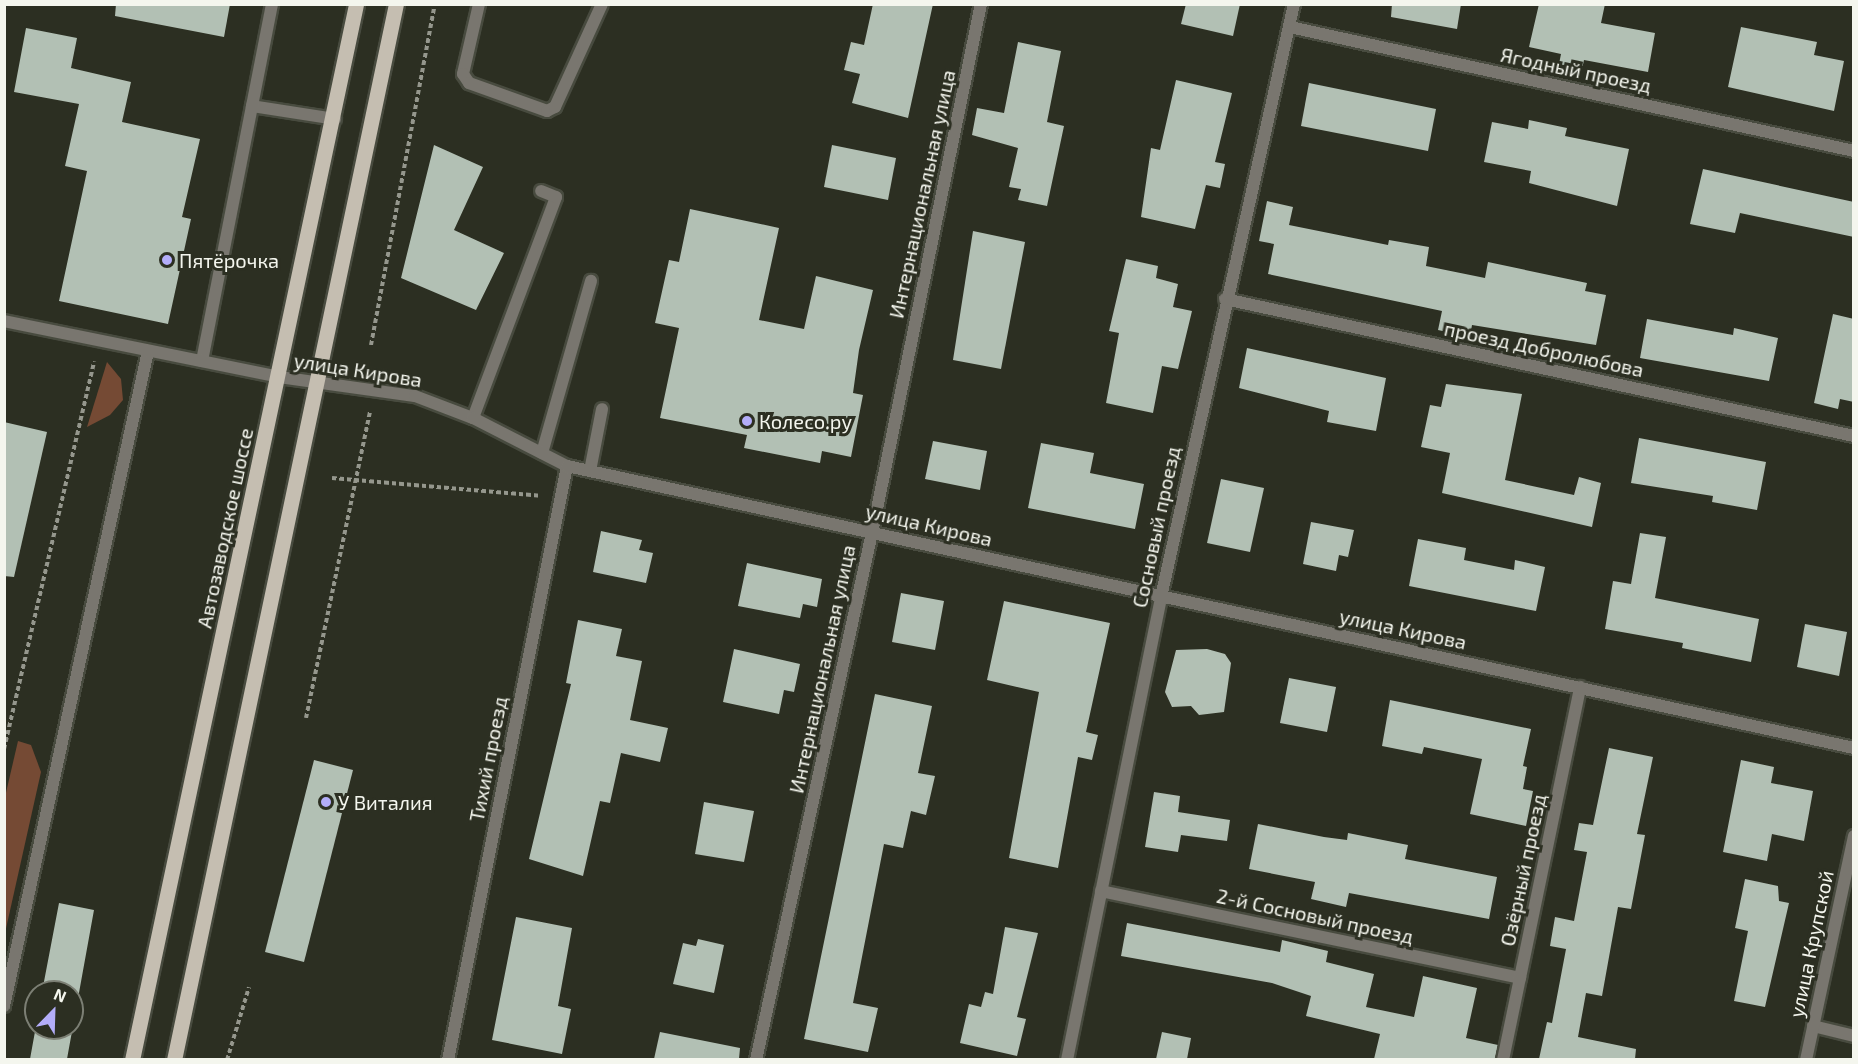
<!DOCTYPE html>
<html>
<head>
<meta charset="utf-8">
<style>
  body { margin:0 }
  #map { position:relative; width:1858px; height:1064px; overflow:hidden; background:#2c2f22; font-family:"Exo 2",sans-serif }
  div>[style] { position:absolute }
  .green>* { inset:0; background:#754a34 }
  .building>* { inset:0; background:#b2c0b4 }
  .path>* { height:4px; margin-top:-2px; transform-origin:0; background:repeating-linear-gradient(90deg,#95978d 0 4.5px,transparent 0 7.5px) }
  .roads { filter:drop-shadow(2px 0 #484b3f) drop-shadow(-2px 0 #484b3f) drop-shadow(0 2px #484b3f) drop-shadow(0 -2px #484b3f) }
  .service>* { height:12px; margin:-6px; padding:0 6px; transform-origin:6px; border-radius:6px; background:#79766f }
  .minor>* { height:12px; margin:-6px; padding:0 6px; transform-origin:6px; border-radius:6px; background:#79766f }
  .tertiary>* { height:12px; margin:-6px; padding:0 6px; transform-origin:6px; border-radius:6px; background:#79766f }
  .primary>* { height:15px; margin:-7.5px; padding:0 7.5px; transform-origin:7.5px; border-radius:7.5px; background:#c5beb1 }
  .dots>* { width:16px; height:16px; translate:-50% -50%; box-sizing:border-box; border:3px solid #2c2f22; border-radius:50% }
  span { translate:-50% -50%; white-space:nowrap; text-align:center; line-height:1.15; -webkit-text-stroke:6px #2c2f22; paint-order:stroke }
  .street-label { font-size:20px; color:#f4f6ee }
  .poi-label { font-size:20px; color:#f4f6ee }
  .left { translate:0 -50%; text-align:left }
  .frame { position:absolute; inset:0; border:6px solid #f4f6ee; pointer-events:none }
  .north { position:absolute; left:24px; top:980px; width:60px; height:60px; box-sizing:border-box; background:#2c2f22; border:2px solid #7c7f74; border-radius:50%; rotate:23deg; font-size:16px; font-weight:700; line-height:24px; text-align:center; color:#f4f6ee }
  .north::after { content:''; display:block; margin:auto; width:21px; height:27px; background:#b3adf9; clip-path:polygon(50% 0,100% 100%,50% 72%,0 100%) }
</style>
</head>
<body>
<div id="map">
  <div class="green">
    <div style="clip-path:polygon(107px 362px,121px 379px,123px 400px,110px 415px,87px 427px)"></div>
    <div style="clip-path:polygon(18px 741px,31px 745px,41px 772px,5px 933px,5px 797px)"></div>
  </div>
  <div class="building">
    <div style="clip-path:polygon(116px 4px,230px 4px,224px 37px,115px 16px)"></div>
    <div style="clip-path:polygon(873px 4px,933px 4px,908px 118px,852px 103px,860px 74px,844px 70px,851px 42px,864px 45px)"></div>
    <div style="clip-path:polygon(1186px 4px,1240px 4px,1233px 36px,1181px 24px)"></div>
    <div style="clip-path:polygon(1392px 4px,1461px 4px,1457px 29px,1391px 17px)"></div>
    <div style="clip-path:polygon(1539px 4px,1605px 4px,1601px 23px,1655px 33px,1648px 72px,1584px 60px,1582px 69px,1559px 64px,1561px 54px,1529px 47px)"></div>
    <div style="clip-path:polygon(1741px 27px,1817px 42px,1814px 55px,1844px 61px,1834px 111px,1728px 87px)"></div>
    <div style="clip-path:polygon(26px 28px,77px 38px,71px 68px,131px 82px,122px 122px,200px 139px,182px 217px,191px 219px,168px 324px,59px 301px,87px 171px,65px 166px,79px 104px,14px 92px)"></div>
    <div style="clip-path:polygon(1018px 42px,1061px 51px,1047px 122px,1064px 126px,1047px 206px,1018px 200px,1021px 189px,1009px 187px,1018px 148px,972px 135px,977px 108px,1004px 113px)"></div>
    <div style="clip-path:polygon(1176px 80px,1232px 93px,1215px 162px,1225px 164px,1220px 188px,1206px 185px,1195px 229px,1141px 217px,1151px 148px,1160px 150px)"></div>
    <div style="clip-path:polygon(1309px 83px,1436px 109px,1428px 151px,1301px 126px)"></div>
    <div style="clip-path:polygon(1529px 120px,1567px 128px,1565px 136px,1629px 149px,1617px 206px,1529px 183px,1531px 171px,1484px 162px,1492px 122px,1528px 129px)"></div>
    <div style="clip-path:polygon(434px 145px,483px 167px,454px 230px,504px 253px,476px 310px,401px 278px)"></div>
    <div style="clip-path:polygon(832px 145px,896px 158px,888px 200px,824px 187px)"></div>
    <div style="clip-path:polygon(1703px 169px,1854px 202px,1854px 237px,1740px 213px,1735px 233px,1690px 224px)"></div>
    <div style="clip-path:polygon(1267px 201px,1293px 207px,1289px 225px,1388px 245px,1389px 240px,1429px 247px,1426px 266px,1485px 278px,1488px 262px,1587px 283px,1585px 291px,1606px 295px,1596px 345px,1472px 325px,1470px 337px,1438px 330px,1442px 311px,1268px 274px,1274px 244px,1259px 241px)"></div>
    <div style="clip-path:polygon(690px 209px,779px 228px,759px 320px,804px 329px,816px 276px,873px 290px,859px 350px,853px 393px,863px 395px,851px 457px,822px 451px,820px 463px,744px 448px,747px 435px,660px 418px,679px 328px,655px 323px,669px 260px,679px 262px)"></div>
    <div style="clip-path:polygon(973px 231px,1025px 242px,1001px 369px,953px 360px)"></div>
    <div style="clip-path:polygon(1126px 259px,1158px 266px,1156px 278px,1178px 284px,1173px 307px,1192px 311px,1178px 369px,1162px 366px,1153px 413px,1106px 403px,1119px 333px,1109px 331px)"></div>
    <div style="clip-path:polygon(1833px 314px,1854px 319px,1854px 402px,1840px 399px,1838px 409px,1814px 403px)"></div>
    <div style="clip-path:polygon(1647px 319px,1733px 335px,1734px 328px,1778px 338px,1769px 381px,1640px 358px)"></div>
    <div style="clip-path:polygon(1247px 348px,1386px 378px,1376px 431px,1327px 422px,1329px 411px,1239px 388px)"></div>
    <div style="clip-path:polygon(1446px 384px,1522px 394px,1505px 480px,1574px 495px,1579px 477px,1601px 483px,1592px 527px,1442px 493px,1450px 453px,1421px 447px,1430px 405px,1441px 407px)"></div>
    <div style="clip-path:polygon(4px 422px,47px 432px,14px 577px,4px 576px)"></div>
    <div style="clip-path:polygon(1639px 438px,1766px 462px,1757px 510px,1712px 502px,1713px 496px,1631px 483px)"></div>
    <div style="clip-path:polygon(933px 441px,987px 451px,980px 490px,925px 479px)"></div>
    <div style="clip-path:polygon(1041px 443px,1094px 453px,1090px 473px,1144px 484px,1135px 529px,1028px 508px)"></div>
    <div style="clip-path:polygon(1221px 479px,1264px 488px,1250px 552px,1207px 543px)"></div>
    <div style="clip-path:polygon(1311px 522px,1354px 530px,1348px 557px,1339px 555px,1336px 571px,1303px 564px)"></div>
    <div style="clip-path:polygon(601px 531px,642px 540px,639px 550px,653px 553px,646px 583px,593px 572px)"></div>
    <div style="clip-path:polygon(1640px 533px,1666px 537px,1655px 598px,1759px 619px,1751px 662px,1682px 648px,1683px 643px,1605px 629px,1613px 581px,1631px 584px)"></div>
    <div style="clip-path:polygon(1418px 539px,1466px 548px,1464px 560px,1514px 570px,1515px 560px,1545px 567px,1536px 611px,1409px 586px)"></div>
    <div style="clip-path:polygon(747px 563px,822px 579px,817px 607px,803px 604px,800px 618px,738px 606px)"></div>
    <div style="clip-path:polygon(901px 593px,944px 601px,935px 650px,892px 642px)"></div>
    <div style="clip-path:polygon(1004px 601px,1110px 623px,1086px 732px,1098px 735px,1092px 760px,1078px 757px,1058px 868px,1009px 858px,1039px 692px,987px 680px)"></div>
    <div style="clip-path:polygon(578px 620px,622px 629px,616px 656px,642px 661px,630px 720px,668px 728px,660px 762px,621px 753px,610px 803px,600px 801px,583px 876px,529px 859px,571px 684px,566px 683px)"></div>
    <div style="clip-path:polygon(1805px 624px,1847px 632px,1839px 676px,1797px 667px)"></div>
    <div style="clip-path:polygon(734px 649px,800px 664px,794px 692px,784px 690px,779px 714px,723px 702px)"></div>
    <div style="clip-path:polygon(1207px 649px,1225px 654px,1231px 663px,1224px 712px,1199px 715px,1191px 706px,1172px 707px,1165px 692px,1176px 650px)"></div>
    <div style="clip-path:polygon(1289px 678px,1336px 687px,1327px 732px,1280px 723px)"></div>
    <div style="clip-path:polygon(875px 694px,932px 706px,918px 773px,935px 776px,926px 815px,911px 811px,903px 848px,884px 844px,853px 1003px,878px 1008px,868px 1052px,804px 1039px)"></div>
    <div style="clip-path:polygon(1390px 700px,1531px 729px,1523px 766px,1527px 767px,1523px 789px,1533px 791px,1526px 826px,1470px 814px,1482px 759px,1424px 747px,1422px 754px,1382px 746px)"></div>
    <div style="clip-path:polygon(1609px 748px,1653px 757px,1637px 834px,1645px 835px,1631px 909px,1618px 907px,1602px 996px,1586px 993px,1578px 1037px,1636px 1049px,1635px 1059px,1539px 1059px,1547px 1022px,1552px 1023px,1566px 949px,1550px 946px,1555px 917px,1574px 921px,1587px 852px,1574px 850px,1579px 823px,1593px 825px)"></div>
    <div style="clip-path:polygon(314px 760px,353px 770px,304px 962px,265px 952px)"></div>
    <div style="clip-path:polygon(1741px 760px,1774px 767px,1771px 783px,1813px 791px,1804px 841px,1772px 834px,1767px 861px,1723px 852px)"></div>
    <div style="clip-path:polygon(1154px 792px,1180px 796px,1178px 812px,1230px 820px,1227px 841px,1181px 835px,1178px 852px,1145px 847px)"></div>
    <div style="clip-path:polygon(704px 802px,754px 811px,744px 862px,695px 854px)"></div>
    <div style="clip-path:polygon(1258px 824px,1324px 837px,1347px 840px,1348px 833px,1408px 845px,1405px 859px,1497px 877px,1489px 919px,1349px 893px,1346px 907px,1311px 899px,1315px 882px,1249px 869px)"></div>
    <div style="clip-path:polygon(1745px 879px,1778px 886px,1779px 901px,1789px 903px,1765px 1007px,1734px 1001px,1748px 931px,1735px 928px)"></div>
    <div style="clip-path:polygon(59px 903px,94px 910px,67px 1059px,30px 1059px,36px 1026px,72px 1028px,72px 992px,42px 992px)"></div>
    <div style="clip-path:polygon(516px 917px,572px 928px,558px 1006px,571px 1009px,562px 1054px,492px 1040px)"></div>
    <div style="clip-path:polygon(1127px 923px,1280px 952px,1282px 940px,1328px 951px,1326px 962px,1374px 974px,1366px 1007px,1414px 1017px,1423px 976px,1477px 988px,1466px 1038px,1498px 1045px,1495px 1059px,1374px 1059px,1380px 1034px,1306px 1016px,1311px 996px,1272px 983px,1121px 956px)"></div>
    <div style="clip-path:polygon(1005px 927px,1038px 933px,1017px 1017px,1026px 1019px,1017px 1056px,960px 1043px,969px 1004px,981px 1007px,985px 992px,993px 994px)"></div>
    <div style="clip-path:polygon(698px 939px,724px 945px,714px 993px,673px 984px,683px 943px,696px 946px)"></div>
    <div style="clip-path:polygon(660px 1032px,740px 1048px,739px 1059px,654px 1059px)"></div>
    <div style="clip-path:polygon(1162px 1032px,1191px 1038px,1187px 1059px,1156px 1059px)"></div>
  </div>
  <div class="path">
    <div style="left:371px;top:345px;width:347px;rotate:-79.4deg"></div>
    <div style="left:332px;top:478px;width:209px;rotate:4.9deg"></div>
    <div style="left:306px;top:718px;width:314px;rotate:-78.2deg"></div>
    <div style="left:4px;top:749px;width:398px;rotate:-76.9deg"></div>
    <div style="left:227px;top:1060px;width:76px;rotate:-73.2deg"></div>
  </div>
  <div class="roads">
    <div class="service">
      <div style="left:479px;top:4px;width:72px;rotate:102.9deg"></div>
      <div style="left:463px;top:74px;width:11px;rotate:56deg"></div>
      <div style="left:469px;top:83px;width:83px;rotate:19.7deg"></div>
      <div style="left:547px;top:111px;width:9px;rotate:-27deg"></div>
      <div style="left:555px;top:107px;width:113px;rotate:-65.5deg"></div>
      <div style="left:252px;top:106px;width:84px;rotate:8.9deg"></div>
      <div style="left:202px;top:361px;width:364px;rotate:-78.9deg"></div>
      <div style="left:473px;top:418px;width:236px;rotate:-69.4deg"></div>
      <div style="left:556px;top:197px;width:16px;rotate:-158deg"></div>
      <div style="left:542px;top:453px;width:179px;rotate:-74.1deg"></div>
      <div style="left:590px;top:471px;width:63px;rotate:-79deg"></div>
      <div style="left:4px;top:1006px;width:671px;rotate:-77.6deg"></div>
    </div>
    <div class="minor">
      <div style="left:1290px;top:27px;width:577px;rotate:12.4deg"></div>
      <div style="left:1225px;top:299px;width:644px;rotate:12.29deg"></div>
      <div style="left:1101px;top:891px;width:428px;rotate:11.7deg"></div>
      <div style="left:1813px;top:1026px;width:42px;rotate:13.7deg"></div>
      <div style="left:448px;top:1060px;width:606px;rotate:-78.67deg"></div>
      <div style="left:756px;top:1060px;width:540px;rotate:-77.59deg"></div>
      <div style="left:872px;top:533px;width:540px;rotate:-78.36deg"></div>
      <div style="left:1067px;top:1060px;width:472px;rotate:-78.5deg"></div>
      <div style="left:1161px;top:597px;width:608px;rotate:-77.36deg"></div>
      <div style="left:1503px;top:1060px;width:381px;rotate:-78.3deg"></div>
      <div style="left:1806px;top:1060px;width:229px;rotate:-77.9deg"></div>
    </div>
    <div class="tertiary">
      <div style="left:4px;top:321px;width:281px;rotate:11.5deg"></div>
      <div style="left:279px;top:377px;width:137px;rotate:8deg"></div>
      <div style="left:415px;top:396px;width:62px;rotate:20.8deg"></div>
      <div style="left:473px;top:418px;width:106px;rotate:27.1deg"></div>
      <div style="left:567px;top:466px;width:1318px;rotate:12.36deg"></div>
    </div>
    <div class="primary">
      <div style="left:132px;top:1060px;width:1079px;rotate:-78.02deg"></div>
      <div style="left:174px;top:1060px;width:1079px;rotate:-78.13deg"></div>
    </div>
  </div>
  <div class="dots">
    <div style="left:167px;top:260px;background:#b3adf9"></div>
    <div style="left:747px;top:421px;background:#b3adf9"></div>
    <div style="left:326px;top:802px;background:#b3adf9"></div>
  </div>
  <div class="street-label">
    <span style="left:1576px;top:70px;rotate:12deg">Ягодный проезд</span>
    <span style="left:922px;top:194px;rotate:-78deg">Интернациональная улица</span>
    <span style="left:1544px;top:349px;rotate:12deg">проезд Добролюбова</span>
    <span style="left:358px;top:370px;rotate:9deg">улица Кирова</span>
    <span style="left:929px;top:525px;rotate:13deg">улица Кирова</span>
    <span style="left:1156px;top:527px;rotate:-78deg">Сосновый проезд</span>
    <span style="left:225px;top:528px;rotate:-78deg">Автозаводское шоссе</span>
    <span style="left:1403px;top:629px;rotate:12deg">улица Кирова</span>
    <span style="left:822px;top:669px;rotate:-78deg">Интернациональная улица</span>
    <span style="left:488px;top:759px;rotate:-79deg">Тихий проезд</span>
    <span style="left:1523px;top:870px;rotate:-78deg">Озёрный проезд</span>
    <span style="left:1315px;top:916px;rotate:12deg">2-й Сосновый проезд</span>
    <span style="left:1811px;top:944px;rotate:-78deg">улица Крупской</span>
  </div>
  <div class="poi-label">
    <span class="left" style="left:179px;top:260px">Пятёрочка</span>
    <span class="left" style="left:759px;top:421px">Колесо.ру</span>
    <span class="left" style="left:338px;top:802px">У Виталия</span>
  </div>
  <div class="frame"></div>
  <div class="north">N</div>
</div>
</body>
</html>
